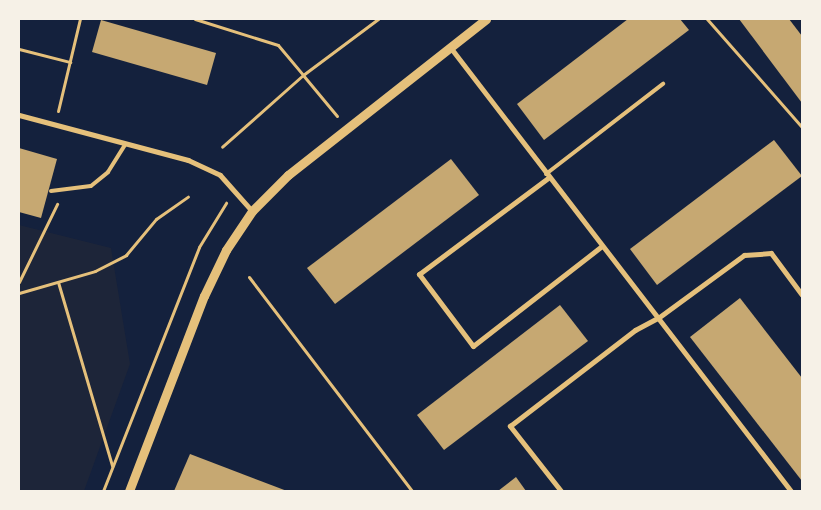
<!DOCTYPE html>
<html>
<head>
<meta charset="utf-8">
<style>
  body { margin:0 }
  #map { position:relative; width:821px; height:510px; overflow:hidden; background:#14213d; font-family:Karla,sans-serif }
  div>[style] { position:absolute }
  .green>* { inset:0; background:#1d2539 }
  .building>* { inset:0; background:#c6a872 }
  .path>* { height:3px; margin:-1.5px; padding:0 1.5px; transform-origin:1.5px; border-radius:1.5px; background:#e5c07b }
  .service>* { height:4px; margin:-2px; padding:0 2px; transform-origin:2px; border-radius:2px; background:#e5c07b }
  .minor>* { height:5px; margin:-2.5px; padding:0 2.5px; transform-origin:2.5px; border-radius:2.5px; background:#e5c07b }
  .tertiary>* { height:9px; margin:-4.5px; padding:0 4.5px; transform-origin:4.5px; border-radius:4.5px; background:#e5c07b }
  span { translate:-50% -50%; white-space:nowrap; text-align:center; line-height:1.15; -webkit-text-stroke:4px #f6f1e7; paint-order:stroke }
  .frame { position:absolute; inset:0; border:20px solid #f6f1e7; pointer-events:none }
</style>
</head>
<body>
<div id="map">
  <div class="green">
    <div style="clip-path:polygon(19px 225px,111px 248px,130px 364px,84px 491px,19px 491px)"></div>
  </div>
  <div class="building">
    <div style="clip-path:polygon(628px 19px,680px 19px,689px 30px,544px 140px,517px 104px)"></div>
    <div style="clip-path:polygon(739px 19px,789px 19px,802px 36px,802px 103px)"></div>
    <div style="clip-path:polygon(101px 20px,216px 53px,207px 85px,92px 52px)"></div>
    <div style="clip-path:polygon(774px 140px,802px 176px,657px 285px,630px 249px)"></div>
    <div style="clip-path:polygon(19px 148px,57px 159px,41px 218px,19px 212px)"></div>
    <div style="clip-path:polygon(451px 159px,479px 195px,335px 304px,307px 268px)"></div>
    <div style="clip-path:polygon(740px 298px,802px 378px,802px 481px,690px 337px)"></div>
    <div style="clip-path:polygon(560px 305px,588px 341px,444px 450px,417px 415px)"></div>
    <div style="clip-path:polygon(190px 454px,287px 491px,174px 491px)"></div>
    <div style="clip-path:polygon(516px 477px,526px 491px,498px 491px)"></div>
  </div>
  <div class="path">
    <div style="left:195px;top:19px;width:87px;rotate:17.4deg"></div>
    <div style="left:278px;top:45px;width:39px;rotate:50deg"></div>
    <div style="left:303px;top:75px;width:108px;rotate:138.4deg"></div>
    <div style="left:707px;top:19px;width:144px;rotate:48.7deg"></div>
    <div style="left:19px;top:49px;width:53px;rotate:14.3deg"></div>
    <div style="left:58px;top:111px;width:95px;rotate:-76.6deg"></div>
    <div style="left:337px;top:116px;width:53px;rotate:-129.7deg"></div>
    <div style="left:303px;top:75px;width:94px;rotate:-36.7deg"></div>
    <div style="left:249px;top:277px;width:269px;rotate:52.7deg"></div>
    <div style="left:19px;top:282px;width:87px;rotate:-64deg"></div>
    <div style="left:58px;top:282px;width:192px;rotate:73.6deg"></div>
    <div style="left:19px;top:293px;width:79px;rotate:-16.1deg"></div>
    <div style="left:95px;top:271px;width:35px;rotate:-27deg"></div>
    <div style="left:126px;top:255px;width:47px;rotate:-50.2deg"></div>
    <div style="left:156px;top:219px;width:39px;rotate:-35deg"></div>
    <div style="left:103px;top:491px;width:262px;rotate:-68.5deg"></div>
    <div style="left:199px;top:247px;width:52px;rotate:-58.5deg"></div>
  </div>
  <div class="service">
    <div style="left:546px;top:174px;width:148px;rotate:-37.6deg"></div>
    <div style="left:51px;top:191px;width:40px;rotate:-7.1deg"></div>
    <div style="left:91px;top:186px;width:22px;rotate:-39deg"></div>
    <div style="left:108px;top:172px;width:32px;rotate:-58deg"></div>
  </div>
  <div class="minor">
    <div style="left:450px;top:47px;width:560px;rotate:52.48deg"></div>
    <div style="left:19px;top:115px;width:175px;rotate:14.9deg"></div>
    <div style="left:188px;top:160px;width:35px;rotate:25deg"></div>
    <div style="left:220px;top:175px;width:48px;rotate:48.4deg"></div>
    <div style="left:548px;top:178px;width:161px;rotate:143.3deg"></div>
    <div style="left:419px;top:274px;width:90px;rotate:53.1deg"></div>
    <div style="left:473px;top:346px;width:163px;rotate:-37.8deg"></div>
    <div style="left:561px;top:491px;width:83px;rotate:-128.1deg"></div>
    <div style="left:510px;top:426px;width:158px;rotate:-37.5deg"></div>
    <div style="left:635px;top:330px;width:26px;rotate:-28deg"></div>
    <div style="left:658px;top:318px;width:107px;rotate:-36.2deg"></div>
    <div style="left:744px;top:255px;width:27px;rotate:-4deg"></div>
    <div style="left:771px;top:253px;width:52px;rotate:53.6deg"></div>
  </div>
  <div class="tertiary">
    <div style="left:129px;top:491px;width:209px;rotate:-69deg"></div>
    <div style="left:204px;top:296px;width:51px;rotate:-64.4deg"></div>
    <div style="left:226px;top:250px;width:47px;rotate:-56.3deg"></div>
    <div style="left:252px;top:211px;width:51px;rotate:-45deg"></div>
    <div style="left:288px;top:175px;width:252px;rotate:-38.2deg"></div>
  </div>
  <div class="frame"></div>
</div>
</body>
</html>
